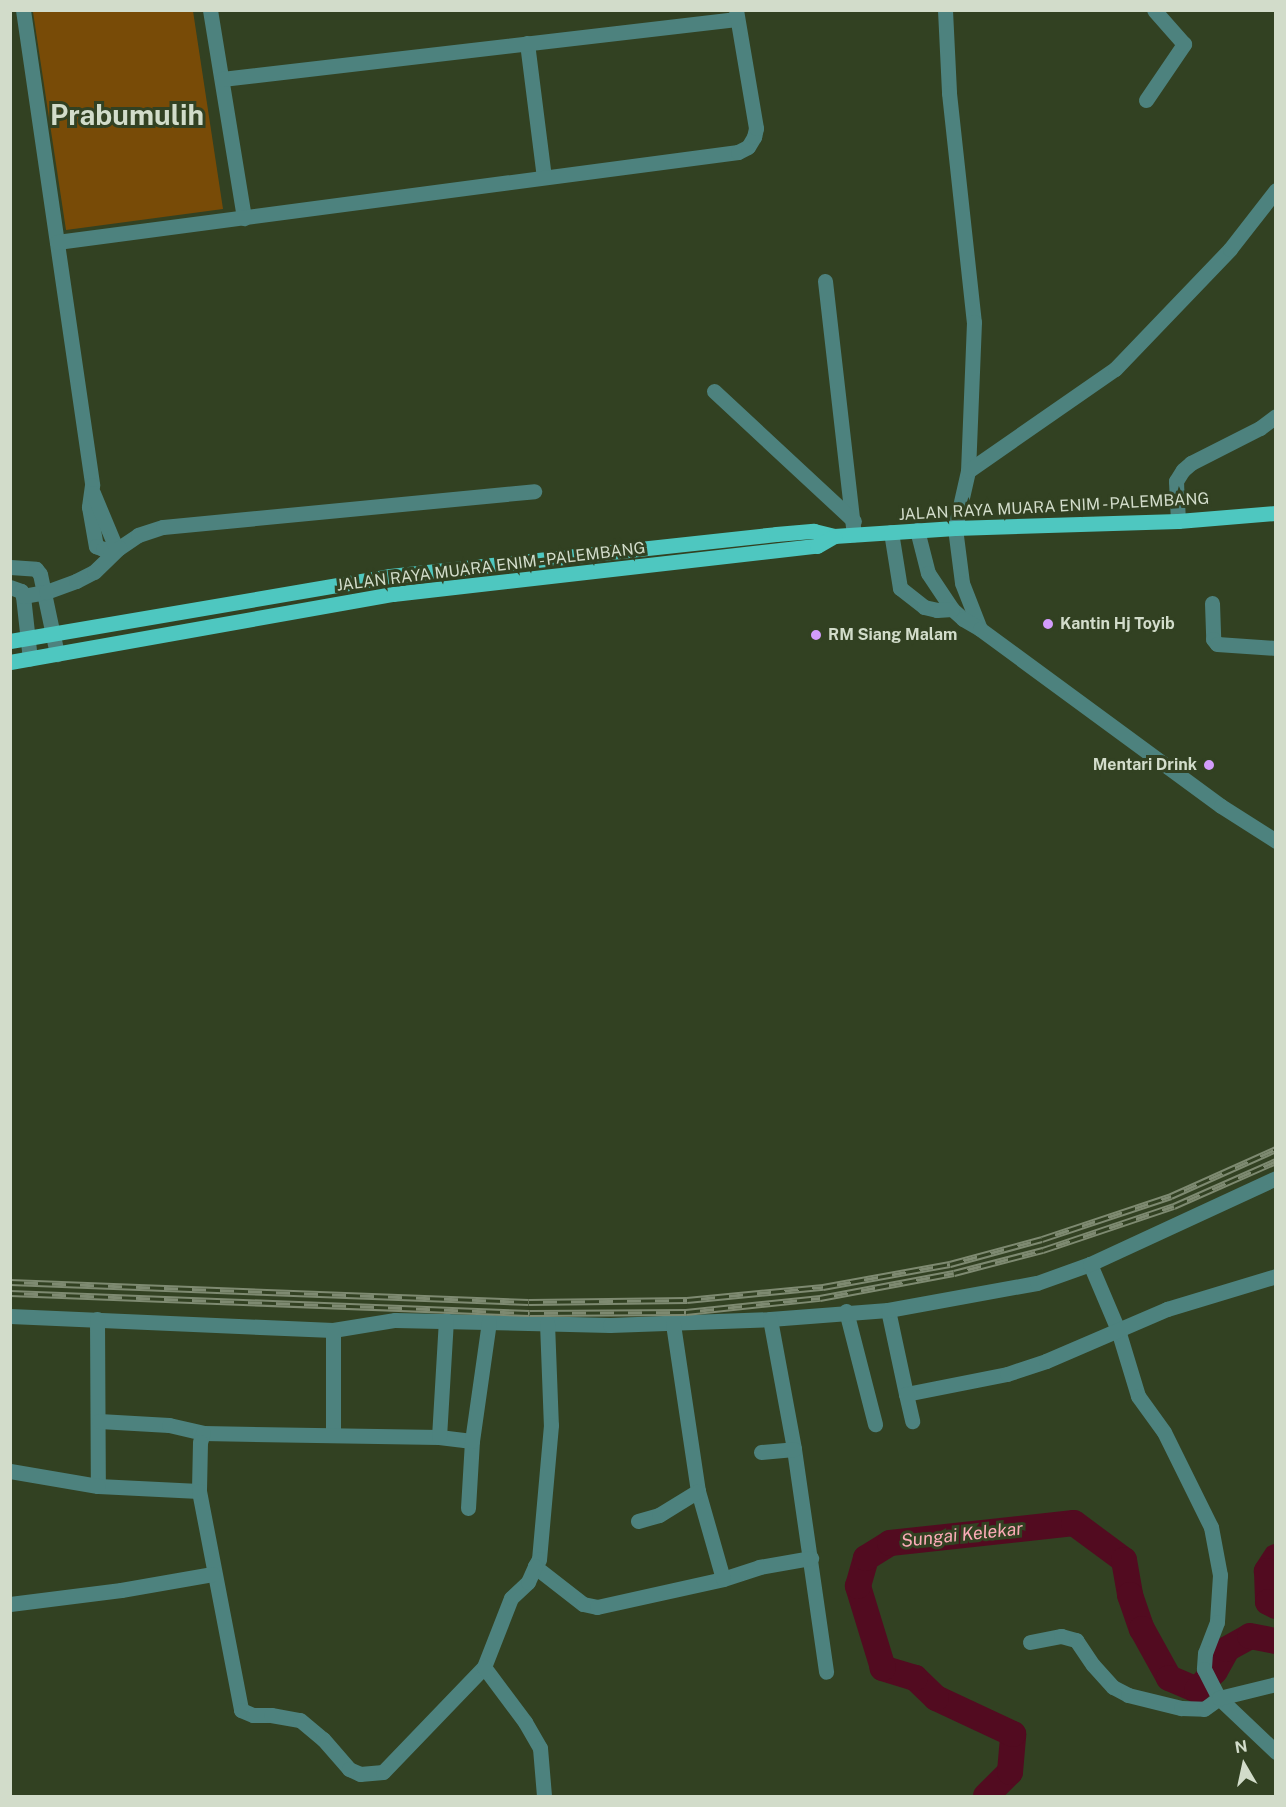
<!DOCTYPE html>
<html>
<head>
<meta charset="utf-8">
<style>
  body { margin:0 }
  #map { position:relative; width:1286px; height:1807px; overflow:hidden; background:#324122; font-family:"Public Sans",sans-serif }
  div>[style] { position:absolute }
  .green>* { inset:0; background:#784b07 }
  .river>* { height:26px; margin:-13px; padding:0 13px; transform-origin:13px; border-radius:13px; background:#520b20 }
  .minor>* { height:15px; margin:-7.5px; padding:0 7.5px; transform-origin:7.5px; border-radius:7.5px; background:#4d827e }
  .major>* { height:15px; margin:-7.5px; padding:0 7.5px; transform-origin:7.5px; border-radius:7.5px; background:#4ec7c0 }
  .rail>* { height:7px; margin-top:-3.5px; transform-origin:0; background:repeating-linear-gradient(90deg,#324122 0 14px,#7e8a71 0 28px); box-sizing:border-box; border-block:2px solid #7e8a71 }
  .dots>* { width:16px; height:16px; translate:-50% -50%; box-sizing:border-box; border:3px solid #324122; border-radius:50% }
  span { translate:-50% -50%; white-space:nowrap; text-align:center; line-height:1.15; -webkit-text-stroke:6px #324122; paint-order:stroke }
  .street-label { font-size:16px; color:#d2dcca }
  .poi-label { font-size:16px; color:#d2dcca; font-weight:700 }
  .left { translate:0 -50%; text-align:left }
  .right { translate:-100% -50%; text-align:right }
  .water-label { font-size:18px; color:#fbabb7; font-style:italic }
  .town-label { font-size:28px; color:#d2dcca; font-weight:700 }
  .frame { position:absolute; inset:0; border:12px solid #d2dcca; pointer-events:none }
  .north { position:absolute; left:1214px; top:1735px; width:60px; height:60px; -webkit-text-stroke:4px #324122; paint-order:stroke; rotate:351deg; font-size:16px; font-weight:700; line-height:24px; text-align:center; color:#d2dcca }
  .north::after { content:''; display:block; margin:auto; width:21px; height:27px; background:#d2dcca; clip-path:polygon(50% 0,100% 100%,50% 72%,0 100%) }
</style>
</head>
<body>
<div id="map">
  <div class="green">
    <div style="clip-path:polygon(47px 10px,193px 11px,223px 209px,66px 230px,33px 12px)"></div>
  </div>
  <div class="river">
    <div style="left:1276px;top:1557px;width:17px;rotate:123deg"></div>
    <div style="left:1267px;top:1571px;width:31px;rotate:88deg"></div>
    <div style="left:1268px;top:1602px;width:9px;rotate:27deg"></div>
    <div style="left:986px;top:1796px;width:34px;rotate:-45deg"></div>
    <div style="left:1010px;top:1772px;width:38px;rotate:-85deg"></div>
    <div style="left:1013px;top:1734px;width:85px;rotate:-154.9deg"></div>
    <div style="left:936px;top:1698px;width:29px;rotate:-136deg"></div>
    <div style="left:915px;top:1678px;width:34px;rotate:-163deg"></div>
    <div style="left:883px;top:1668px;width:86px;rotate:-107deg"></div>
    <div style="left:858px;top:1586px;width:29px;rotate:-74deg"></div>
    <div style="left:866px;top:1558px;width:28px;rotate:-32deg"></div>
    <div style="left:890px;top:1543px;width:185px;rotate:-6.2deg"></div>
    <div style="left:1074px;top:1523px;width:62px;rotate:36.5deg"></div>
    <div style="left:1124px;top:1560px;width:36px;rotate:80deg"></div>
    <div style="left:1130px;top:1595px;width:36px;rotate:71deg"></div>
    <div style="left:1142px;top:1629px;width:56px;rotate:61.1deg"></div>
    <div style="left:1169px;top:1678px;width:30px;rotate:23deg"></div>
    <div style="left:1197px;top:1690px;width:26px;rotate:-47deg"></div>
    <div style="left:1215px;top:1671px;width:25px;rotate:-61deg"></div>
    <div style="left:1227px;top:1649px;width:26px;rotate:-29deg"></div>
    <div style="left:1250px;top:1636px;width:26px;rotate:11deg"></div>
  </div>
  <div class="minor">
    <div style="left:23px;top:10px;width:480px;rotate:81.7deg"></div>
    <div style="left:92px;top:485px;width:22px;rotate:98deg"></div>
    <div style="left:89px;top:507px;width:40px;rotate:80deg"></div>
    <div style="left:96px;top:546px;width:8px;rotate:23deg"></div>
    <div style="left:103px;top:549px;width:16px;rotate:-4deg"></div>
    <div style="left:119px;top:548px;width:23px;rotate:-34deg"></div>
    <div style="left:138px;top:535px;width:26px;rotate:-18deg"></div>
    <div style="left:163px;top:527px;width:373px;rotate:-5.5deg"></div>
    <div style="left:210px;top:10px;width:211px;rotate:80.7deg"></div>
    <div style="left:945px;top:10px;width:83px;rotate:87.2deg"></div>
    <div style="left:949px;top:93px;width:230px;rotate:83.8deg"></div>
    <div style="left:974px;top:322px;width:149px;rotate:92.3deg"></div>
    <div style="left:968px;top:471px;width:58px;rotate:102.8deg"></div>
    <div style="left:955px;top:528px;width:55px;rotate:82.7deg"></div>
    <div style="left:962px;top:583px;width:49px;rotate:68.6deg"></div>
    <div style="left:527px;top:43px;width:135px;rotate:82.8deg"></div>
    <div style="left:222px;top:79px;width:518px;rotate:-6.65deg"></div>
    <div style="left:1146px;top:100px;width:68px;rotate:-55.8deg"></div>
    <div style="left:1184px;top:44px;width:45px;rotate:-131.4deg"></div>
    <div style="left:57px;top:242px;width:687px;rotate:-7.53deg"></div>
    <div style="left:738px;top:152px;width:11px;rotate:-27deg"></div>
    <div style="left:748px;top:147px;width:12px;rotate:-59deg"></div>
    <div style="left:754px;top:137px;width:9px;rotate:-77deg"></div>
    <div style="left:756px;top:128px;width:120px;rotate:-99.6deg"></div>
    <div style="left:825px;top:281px;width:255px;rotate:83.5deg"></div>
    <div style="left:714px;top:391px;width:191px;rotate:42.9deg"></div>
    <div style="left:968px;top:471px;width:179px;rotate:-34.8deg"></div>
    <div style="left:1115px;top:369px;width:166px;rotate:-46.2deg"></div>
    <div style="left:1230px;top:249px;width:75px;rotate:-52.1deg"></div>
    <div style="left:93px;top:493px;width:60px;rotate:67.3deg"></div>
    <div style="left:1178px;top:521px;width:40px;rotate:-92.9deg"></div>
    <div style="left:1176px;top:481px;width:13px;rotate:-58deg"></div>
    <div style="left:1183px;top:470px;width:11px;rotate:-41deg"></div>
    <div style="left:1191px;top:463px;width:77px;rotate:-26.9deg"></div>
    <div style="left:1260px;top:428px;width:20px;rotate:-37deg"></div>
    <div style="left:917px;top:530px;width:44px;rotate:75.7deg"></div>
    <div style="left:928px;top:573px;width:43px;rotate:56.3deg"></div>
    <div style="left:952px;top:609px;width:15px;rotate:42deg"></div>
    <div style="left:963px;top:619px;width:20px;rotate:30deg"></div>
    <div style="left:980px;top:629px;width:299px;rotate:36.3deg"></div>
    <div style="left:1221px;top:806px;width:65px;rotate:32.5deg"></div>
    <div style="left:891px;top:532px;width:57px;rotate:80.9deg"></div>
    <div style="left:900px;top:588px;width:31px;rotate:38deg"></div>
    <div style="left:924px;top:607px;width:13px;rotate:13deg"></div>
    <div style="left:937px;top:610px;width:15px;rotate:-4deg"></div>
    <div style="left:10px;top:567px;width:26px;rotate:4deg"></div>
    <div style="left:36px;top:569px;width:6px;rotate:51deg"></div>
    <div style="left:40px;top:574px;width:82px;rotate:78deg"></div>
    <div style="left:10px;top:587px;width:12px;rotate:20deg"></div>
    <div style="left:21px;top:591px;width:5px;rotate:68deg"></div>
    <div style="left:23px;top:596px;width:63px;rotate:83.7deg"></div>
    <div style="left:23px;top:596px;width:23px;rotate:-10deg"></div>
    <div style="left:46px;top:592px;width:32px;rotate:-20deg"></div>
    <div style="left:76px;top:581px;width:20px;rotate:-27deg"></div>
    <div style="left:94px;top:572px;width:35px;rotate:-44deg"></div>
    <div style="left:1212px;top:603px;width:36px;rotate:88deg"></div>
    <div style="left:1213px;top:639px;width:6px;rotate:51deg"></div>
    <div style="left:1217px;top:644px;width:59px;rotate:3.9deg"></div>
    <div style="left:1090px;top:1264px;width:72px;rotate:67deg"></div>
    <div style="left:1118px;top:1330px;width:69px;rotate:73.1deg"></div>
    <div style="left:1138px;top:1396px;width:44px;rotate:54.2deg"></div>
    <div style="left:1164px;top:1432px;width:106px;rotate:63.7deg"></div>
    <div style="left:1211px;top:1527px;width:49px;rotate:79.4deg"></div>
    <div style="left:1220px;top:1575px;width:47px;rotate:93.7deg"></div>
    <div style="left:1217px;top:1622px;width:33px;rotate:111deg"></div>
    <div style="left:1205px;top:1653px;width:16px;rotate:94deg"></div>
    <div style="left:1204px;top:1669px;width:33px;rotate:63deg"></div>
    <div style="left:1219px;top:1698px;width:79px;rotate:43.5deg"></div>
    <div style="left:888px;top:1310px;width:86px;rotate:77.9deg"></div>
    <div style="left:906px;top:1394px;width:103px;rotate:-11.2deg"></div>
    <div style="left:1007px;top:1374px;width:41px;rotate:-18.4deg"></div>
    <div style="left:1046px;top:1361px;width:132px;rotate:-23.3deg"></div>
    <div style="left:1167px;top:1309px;width:114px;rotate:-16.8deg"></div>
    <div style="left:846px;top:1311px;width:117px;rotate:75.6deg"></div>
    <div style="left:10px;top:1316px;width:323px;rotate:2.5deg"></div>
    <div style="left:333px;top:1330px;width:63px;rotate:-9.2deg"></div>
    <div style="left:395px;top:1320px;width:215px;rotate:1.3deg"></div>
    <div style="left:610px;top:1325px;width:160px;rotate:-2.1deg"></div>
    <div style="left:770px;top:1319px;width:118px;rotate:-4.4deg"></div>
    <div style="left:888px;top:1310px;width:151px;rotate:-10.3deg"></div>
    <div style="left:1037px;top:1283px;width:56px;rotate:-19.7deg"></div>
    <div style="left:1090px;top:1264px;width:205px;rotate:-24.8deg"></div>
    <div style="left:97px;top:1319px;width:167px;rotate:89.7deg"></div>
    <div style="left:98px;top:1486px;width:101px;rotate:2.8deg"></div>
    <div style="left:770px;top:1319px;width:132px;rotate:79.5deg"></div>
    <div style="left:794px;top:1449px;width:225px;rotate:81.8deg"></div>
    <div style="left:547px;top:1323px;width:102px;rotate:87.8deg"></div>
    <div style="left:551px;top:1425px;width:135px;rotate:95.1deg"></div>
    <div style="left:539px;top:1559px;width:8px;rotate:120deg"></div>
    <div style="left:535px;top:1566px;width:4px;rotate:45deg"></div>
    <div style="left:538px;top:1569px;width:57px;rotate:37.9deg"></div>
    <div style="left:583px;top:1604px;width:14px;rotate:12deg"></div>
    <div style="left:597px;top:1607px;width:129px;rotate:-12.5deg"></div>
    <div style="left:723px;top:1579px;width:38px;rotate:-18deg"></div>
    <div style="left:759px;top:1567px;width:53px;rotate:-9.8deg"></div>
    <div style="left:673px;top:1324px;width:169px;rotate:81.5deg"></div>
    <div style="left:698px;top:1491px;width:91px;rotate:74.1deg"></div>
    <div style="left:333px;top:1330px;width:105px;rotate:90deg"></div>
    <div style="left:906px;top:1394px;width:28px;rotate:77deg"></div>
    <div style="left:99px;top:1421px;width:70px;rotate:3.3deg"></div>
    <div style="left:169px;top:1425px;width:35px;rotate:13deg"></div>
    <div style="left:203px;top:1433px;width:236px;rotate:1deg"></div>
    <div style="left:439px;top:1437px;width:33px;rotate:7deg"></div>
    <div style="left:203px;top:1433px;width:9px;rotate:108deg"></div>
    <div style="left:200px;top:1442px;width:49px;rotate:91.2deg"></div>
    <div style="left:199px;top:1491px;width:223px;rotate:79.1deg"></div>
    <div style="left:241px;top:1710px;width:13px;rotate:23deg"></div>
    <div style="left:253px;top:1715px;width:18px"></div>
    <div style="left:271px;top:1715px;width:29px;rotate:10deg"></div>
    <div style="left:300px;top:1720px;width:30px;rotate:40deg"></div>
    <div style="left:323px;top:1739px;width:40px;rotate:49deg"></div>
    <div style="left:349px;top:1769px;width:12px;rotate:24deg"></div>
    <div style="left:360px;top:1774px;width:23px;rotate:-5deg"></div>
    <div style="left:383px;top:1772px;width:146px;rotate:-46.1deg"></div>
    <div style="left:484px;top:1667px;width:74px;rotate:-68.6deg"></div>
    <div style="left:511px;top:1598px;width:23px;rotate:-43deg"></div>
    <div style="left:528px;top:1582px;width:17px;rotate:-66deg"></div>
    <div style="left:439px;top:1437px;width:117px;rotate:-86.6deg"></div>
    <div style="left:761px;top:1452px;width:33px;rotate:-5deg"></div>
    <div style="left:10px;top:1471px;width:89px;rotate:9.7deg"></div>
    <div style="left:468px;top:1508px;width:67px;rotate:-86.6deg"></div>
    <div style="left:472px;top:1441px;width:121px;rotate:-81.9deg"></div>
    <div style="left:638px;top:1521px;width:22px;rotate:-16deg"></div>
    <div style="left:659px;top:1515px;width:46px;rotate:-31.6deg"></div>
    <div style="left:10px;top:1604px;width:112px;rotate:-7.2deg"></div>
    <div style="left:121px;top:1590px;width:93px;rotate:-9.9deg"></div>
    <div style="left:1030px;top:1642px;width:32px;rotate:-11deg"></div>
    <div style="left:1061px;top:1636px;width:16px;rotate:15deg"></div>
    <div style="left:1076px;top:1640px;width:30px;rotate:56deg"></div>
    <div style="left:1093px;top:1665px;width:30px;rotate:48deg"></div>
    <div style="left:1113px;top:1687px;width:17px;rotate:28deg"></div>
    <div style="left:1128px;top:1695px;width:55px;rotate:13.8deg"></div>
    <div style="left:1181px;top:1708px;width:23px;rotate:2deg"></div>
    <div style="left:1204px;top:1709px;width:19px;rotate:-36deg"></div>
    <div style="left:1219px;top:1698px;width:59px;rotate:-13.8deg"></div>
    <div style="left:484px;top:1667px;width:69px;rotate:53.3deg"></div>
    <div style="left:525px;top:1722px;width:30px;rotate:60deg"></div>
    <div style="left:540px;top:1748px;width:48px;rotate:85.2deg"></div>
  </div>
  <div class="major">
    <div style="left:10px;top:641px;width:386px;rotate:-9.7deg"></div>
    <div style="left:390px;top:576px;width:388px;rotate:-6.2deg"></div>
    <div style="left:776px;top:534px;width:38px;rotate:-5deg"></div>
    <div style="left:814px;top:531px;width:21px;rotate:14deg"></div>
    <div style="left:834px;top:536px;width:121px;rotate:-3.8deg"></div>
    <div style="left:955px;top:528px;width:223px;rotate:-1.8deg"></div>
    <div style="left:1178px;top:521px;width:98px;rotate:-4.7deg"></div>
    <div style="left:10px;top:662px;width:389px;rotate:-10.1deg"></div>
    <div style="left:393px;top:594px;width:427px;rotate:-6.5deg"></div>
    <div style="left:817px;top:546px;width:20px;rotate:-30deg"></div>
  </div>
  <div class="rail">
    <div style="left:10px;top:1282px;width:519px;rotate:2.21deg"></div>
    <div style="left:529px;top:1302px;width:158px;rotate:-0.7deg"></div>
    <div style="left:687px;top:1300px;width:137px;rotate:-5.5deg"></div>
    <div style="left:823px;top:1287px;width:129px;rotate:-10.3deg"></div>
    <div style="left:950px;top:1264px;width:95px;rotate:-15.2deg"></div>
    <div style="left:1042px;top:1239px;width:136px;rotate:-18.4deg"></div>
    <div style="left:1171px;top:1196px;width:115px;rotate:-24.1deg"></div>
    <div style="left:10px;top:1293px;width:520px;rotate:2.2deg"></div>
    <div style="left:530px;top:1313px;width:156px;rotate:-0.4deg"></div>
    <div style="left:686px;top:1312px;width:135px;rotate:-6deg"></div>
    <div style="left:820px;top:1298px;width:136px;rotate:-10.6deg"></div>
    <div style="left:954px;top:1273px;width:92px;rotate:-14.5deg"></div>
    <div style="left:1043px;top:1250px;width:138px;rotate:-18.6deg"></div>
    <div style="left:1174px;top:1206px;width:111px;rotate:-23.8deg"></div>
  </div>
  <div class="dots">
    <div style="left:1048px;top:624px;background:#d39cfc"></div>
    <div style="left:816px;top:635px;background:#d39cfc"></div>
    <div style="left:1209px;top:765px;background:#d39cfc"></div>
  </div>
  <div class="street-label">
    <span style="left:1054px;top:507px;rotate:-3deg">JALAN RAYA MUARA ENIM - PALEMBANG</span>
    <span style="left:491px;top:567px;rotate:-7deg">JALAN RAYA MUARA ENIM - PALEMBANG</span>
  </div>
  <div class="poi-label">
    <span class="left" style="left:1060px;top:624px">Kantin Hj Toyib</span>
    <span class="left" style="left:828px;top:635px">RM Siang Malam</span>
    <span class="right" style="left:1197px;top:765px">Mentari Drink</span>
  </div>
  <div class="water-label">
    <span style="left:962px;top:1535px;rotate:-6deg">Sungai Kelekar</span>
  </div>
  <div class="town-label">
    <span style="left:127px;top:115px">Prabumulih</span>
  </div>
  <div class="frame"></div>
  <div class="north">N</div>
</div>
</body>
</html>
